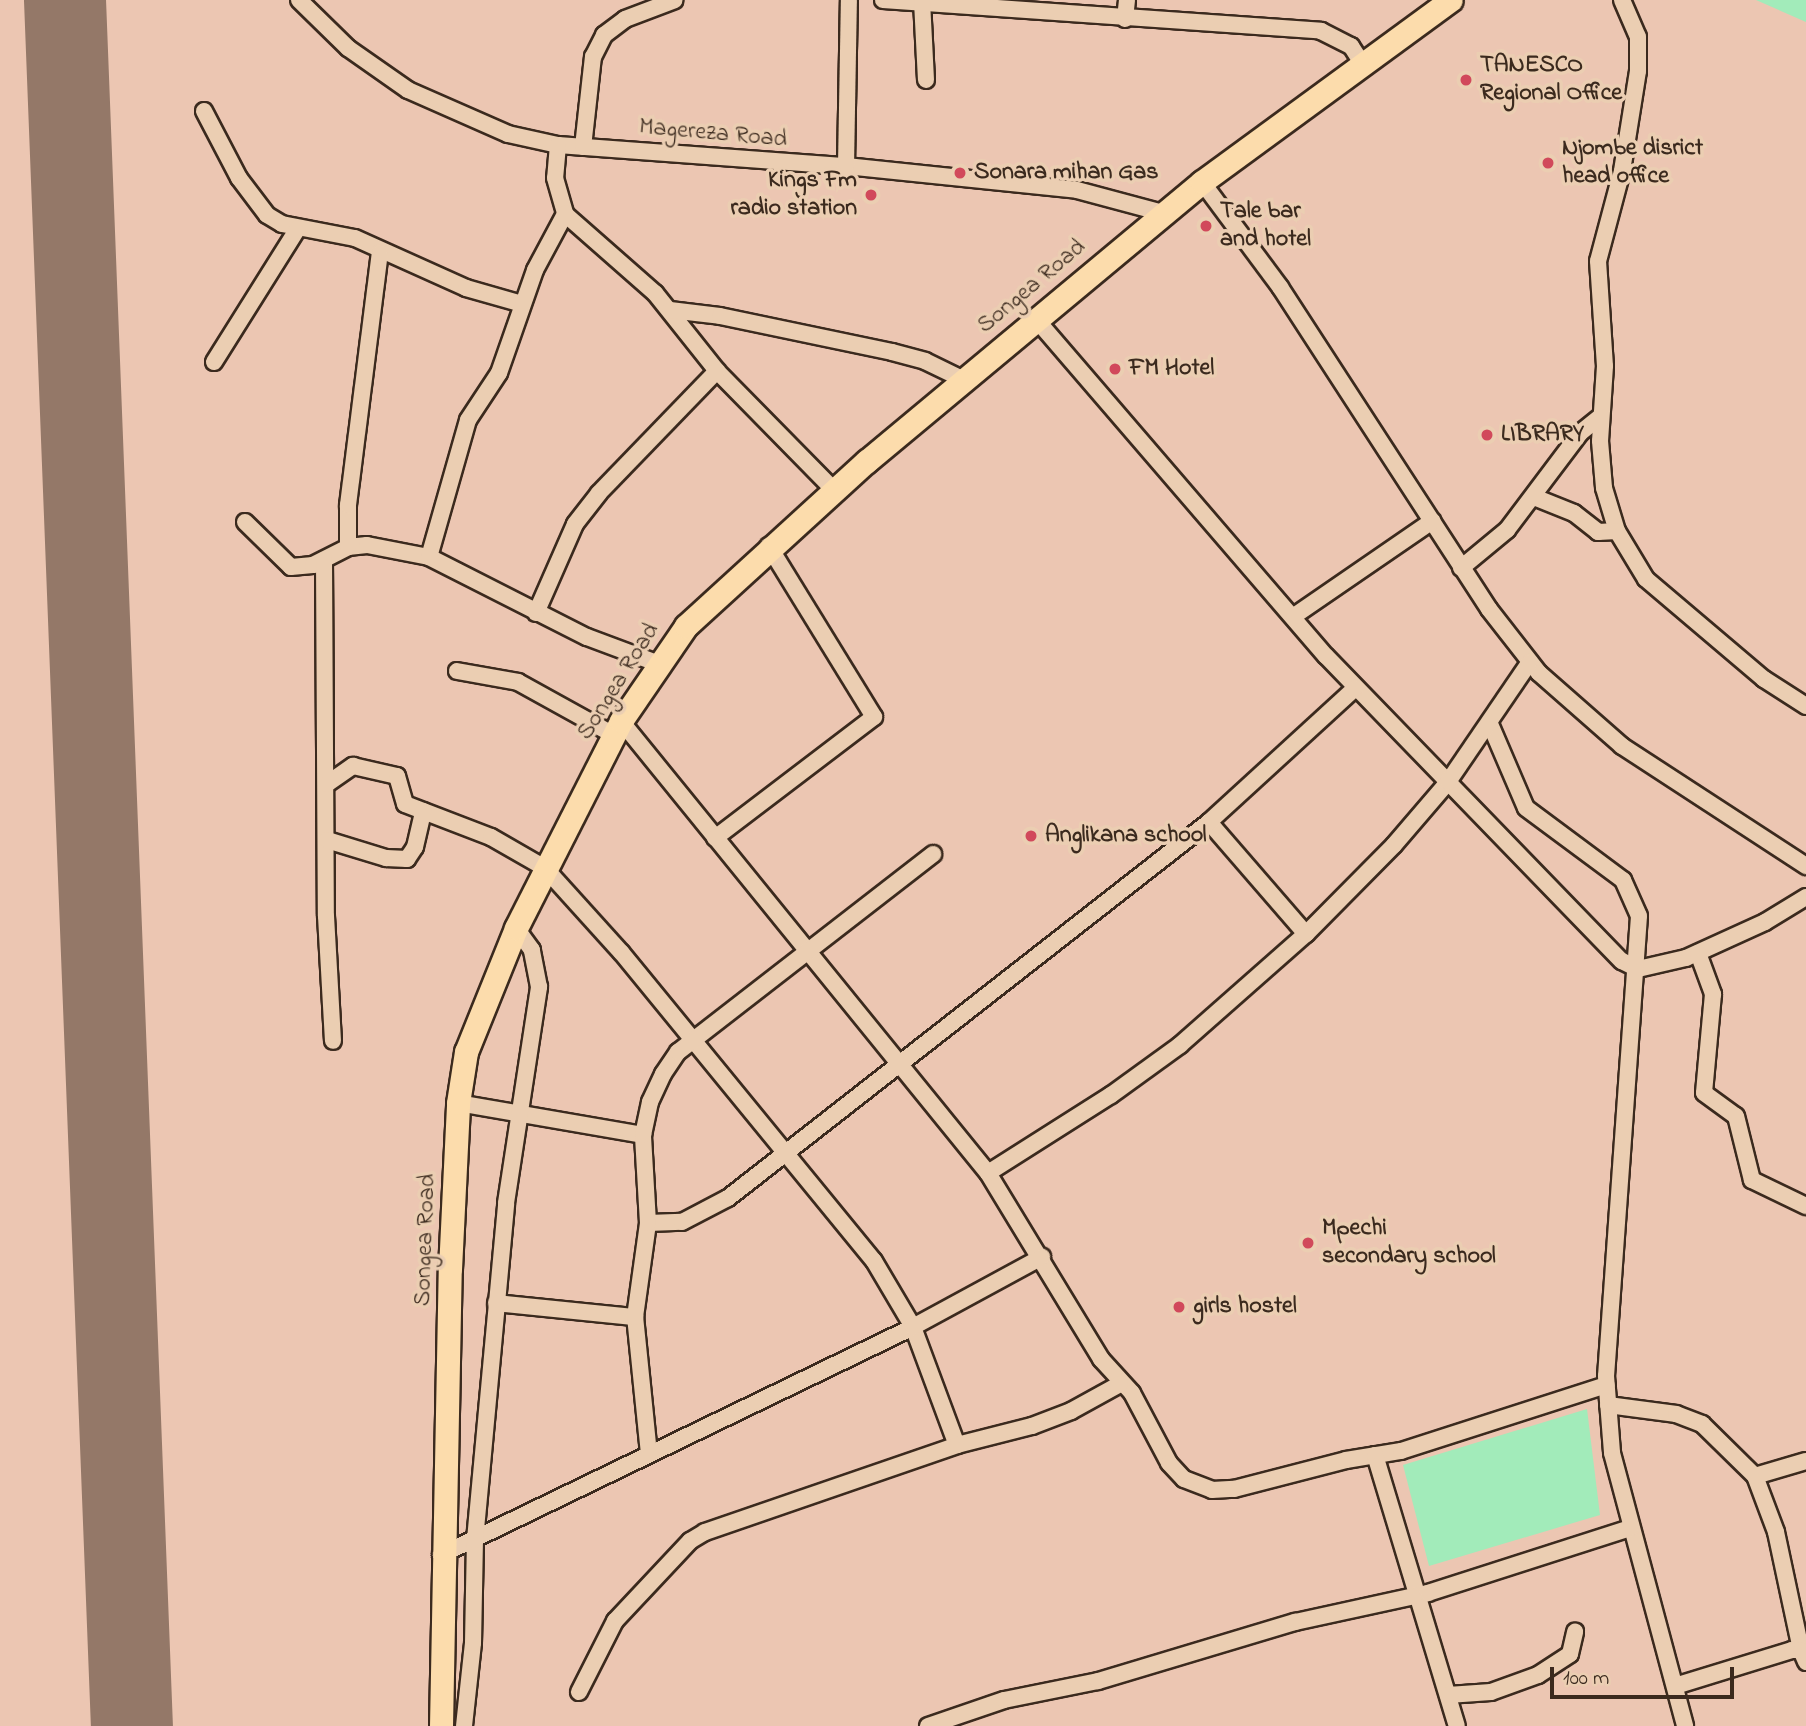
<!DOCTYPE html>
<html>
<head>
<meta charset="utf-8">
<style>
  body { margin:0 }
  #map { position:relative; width:1806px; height:1726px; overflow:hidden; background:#ecc6b2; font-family:"Indie Flower",sans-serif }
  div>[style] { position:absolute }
  .green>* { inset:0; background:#a2ebba }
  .runway>* { height:82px; margin:-41px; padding:0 41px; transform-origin:41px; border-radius:41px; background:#947868 }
  .roads { filter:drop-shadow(2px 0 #3b2a1e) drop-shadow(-2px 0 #3b2a1e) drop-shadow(0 2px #3b2a1e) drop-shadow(0 -2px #3b2a1e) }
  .minor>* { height:16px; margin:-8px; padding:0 8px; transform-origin:8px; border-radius:8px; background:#ebceb2 }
  .highway>* { height:23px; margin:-11.5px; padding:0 11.5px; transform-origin:11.5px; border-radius:11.5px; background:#fcdcac }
  .dots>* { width:19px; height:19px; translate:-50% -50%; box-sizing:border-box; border:4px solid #ebceb2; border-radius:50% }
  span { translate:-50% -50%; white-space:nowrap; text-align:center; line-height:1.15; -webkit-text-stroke:7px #ebceb2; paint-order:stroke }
  .poi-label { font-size:24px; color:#3b2a1e; font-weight:700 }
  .left { translate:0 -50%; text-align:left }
  .right { translate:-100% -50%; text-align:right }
  .street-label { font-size:24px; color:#3b2a1e }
  .scale { position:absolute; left:1550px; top:1667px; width:184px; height:32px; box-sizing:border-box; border:4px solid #3b2a1e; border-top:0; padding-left:9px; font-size:21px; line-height:24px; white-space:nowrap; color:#3b2a1e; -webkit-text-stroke:5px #ebceb2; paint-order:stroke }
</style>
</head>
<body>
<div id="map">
  <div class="green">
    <div style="clip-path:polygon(1756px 0,1806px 0,1806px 22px)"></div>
    <div style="clip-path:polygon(1587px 1409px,1600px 1515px,1429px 1566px,1403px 1465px)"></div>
  </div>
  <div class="runway">
    <div style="left:65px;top:0;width:1727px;rotate:87.78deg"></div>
  </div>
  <div class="roads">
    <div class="minor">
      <div style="left:299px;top:0;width:69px;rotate:44.4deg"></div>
      <div style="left:348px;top:48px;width:73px;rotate:35deg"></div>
      <div style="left:408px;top:90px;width:109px;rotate:23.7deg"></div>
      <div style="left:508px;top:134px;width:51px;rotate:12.4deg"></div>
      <div style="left:558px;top:145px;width:289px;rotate:4.2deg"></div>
      <div style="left:846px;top:166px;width:232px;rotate:5.9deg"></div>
      <div style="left:1077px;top:190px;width:89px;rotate:15deg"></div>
      <div style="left:883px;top:0;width:439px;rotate:4deg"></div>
      <div style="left:1321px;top:31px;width:34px;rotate:27deg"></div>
      <div style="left:1351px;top:46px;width:20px;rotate:57deg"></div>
      <div style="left:1622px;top:0;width:40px;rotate:66.6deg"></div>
      <div style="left:1638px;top:37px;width:34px;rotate:90deg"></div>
      <div style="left:1638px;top:71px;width:101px;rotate:99.1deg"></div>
      <div style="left:1622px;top:171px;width:93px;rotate:104.9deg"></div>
      <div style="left:1598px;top:261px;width:105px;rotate:86.2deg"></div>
      <div style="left:1605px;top:366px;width:75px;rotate:93.8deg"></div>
      <div style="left:1600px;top:441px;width:47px;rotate:85.1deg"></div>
      <div style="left:1604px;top:488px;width:45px;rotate:73.2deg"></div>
      <div style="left:1617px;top:531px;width:56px;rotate:58.9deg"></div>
      <div style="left:1646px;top:579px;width:155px;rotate:40.3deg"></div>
      <div style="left:1764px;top:679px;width:50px;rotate:32.7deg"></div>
      <div style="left:922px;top:1px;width:79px;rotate:87.1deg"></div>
      <div style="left:1125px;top:19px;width:19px;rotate:-84deg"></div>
      <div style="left:204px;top:111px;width:76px;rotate:62.4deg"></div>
      <div style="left:239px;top:178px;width:46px;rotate:52.9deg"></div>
      <div style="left:267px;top:215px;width:17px;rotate:31deg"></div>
      <div style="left:282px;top:224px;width:74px;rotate:10.9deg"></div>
      <div style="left:355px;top:238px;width:122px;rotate:24.2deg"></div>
      <div style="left:466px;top:288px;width:58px;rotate:15.9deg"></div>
      <div style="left:558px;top:145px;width:33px;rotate:95deg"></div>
      <div style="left:555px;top:178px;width:37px;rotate:74deg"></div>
      <div style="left:565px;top:214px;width:120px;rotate:41.3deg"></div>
      <div style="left:655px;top:293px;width:100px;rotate:51.5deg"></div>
      <div style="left:717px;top:371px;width:167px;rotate:45.5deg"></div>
      <div style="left:583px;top:147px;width:91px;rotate:-83.7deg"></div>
      <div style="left:593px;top:57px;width:25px;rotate:-63deg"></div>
      <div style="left:604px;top:35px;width:26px;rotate:-37deg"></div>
      <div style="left:625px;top:19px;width:53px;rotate:-20.8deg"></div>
      <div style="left:846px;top:166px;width:166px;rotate:-89deg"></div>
      <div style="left:1202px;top:182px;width:131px;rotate:53.4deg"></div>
      <div style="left:1280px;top:287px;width:384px;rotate:57deg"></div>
      <div style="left:1489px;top:609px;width:81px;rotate:52deg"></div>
      <div style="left:1539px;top:673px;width:111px;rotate:41.3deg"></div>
      <div style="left:1622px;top:746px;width:220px;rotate:33.1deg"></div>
      <div style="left:670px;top:310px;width:50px;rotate:6.8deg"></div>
      <div style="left:720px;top:316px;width:176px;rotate:11.8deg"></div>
      <div style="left:892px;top:352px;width:34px;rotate:15deg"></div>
      <div style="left:925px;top:361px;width:41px;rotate:25.9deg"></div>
      <div style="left:1035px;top:318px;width:446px;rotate:49.3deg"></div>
      <div style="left:1326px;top:656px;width:425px;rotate:45.9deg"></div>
      <div style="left:1622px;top:961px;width:18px;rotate:27deg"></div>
      <div style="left:1638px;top:969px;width:49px;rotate:-12.9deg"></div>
      <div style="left:1686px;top:958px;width:87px;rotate:-24.5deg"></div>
      <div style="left:1765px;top:922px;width:48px;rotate:-31.4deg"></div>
      <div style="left:214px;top:362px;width:158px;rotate:-57.9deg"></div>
      <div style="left:1534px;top:497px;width:43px;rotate:21.8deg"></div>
      <div style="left:1574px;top:513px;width:31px;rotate:38deg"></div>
      <div style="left:1598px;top:532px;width:19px;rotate:-3deg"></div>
      <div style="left:245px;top:522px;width:64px;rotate:44.4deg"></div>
      <div style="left:291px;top:567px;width:22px;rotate:-5deg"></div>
      <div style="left:313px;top:565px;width:39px;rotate:-27deg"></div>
      <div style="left:348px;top:547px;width:19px;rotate:-6deg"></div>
      <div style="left:367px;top:545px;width:63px;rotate:11deg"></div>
      <div style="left:429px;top:557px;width:177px;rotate:26.9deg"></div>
      <div style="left:587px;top:637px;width:75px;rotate:20.4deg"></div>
      <div style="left:348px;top:547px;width:42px;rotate:-90deg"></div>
      <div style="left:348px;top:505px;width:254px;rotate:-82.8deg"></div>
      <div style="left:429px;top:557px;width:142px;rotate:-74.1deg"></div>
      <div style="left:468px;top:420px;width:56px;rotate:-56.6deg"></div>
      <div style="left:499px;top:373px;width:109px;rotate:-70.7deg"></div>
      <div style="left:535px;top:270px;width:64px;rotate:-61.8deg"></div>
      <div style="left:324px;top:560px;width:356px;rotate:89.7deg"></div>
      <div style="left:326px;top:916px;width:125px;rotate:86.8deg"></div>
      <div style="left:1461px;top:568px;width:60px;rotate:-39.6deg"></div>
      <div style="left:1507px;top:530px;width:121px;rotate:-53deg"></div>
      <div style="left:1580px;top:433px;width:26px;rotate:-39deg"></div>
      <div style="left:536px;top:613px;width:97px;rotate:-66.3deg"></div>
      <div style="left:575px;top:524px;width:39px;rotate:-52deg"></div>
      <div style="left:599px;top:493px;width:170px;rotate:-46deg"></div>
      <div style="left:1294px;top:616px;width:168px;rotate:-34.5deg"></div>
      <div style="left:457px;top:671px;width:62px;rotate:10.2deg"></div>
      <div style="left:518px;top:682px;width:110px;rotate:28.9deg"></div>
      <div style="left:621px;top:721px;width:582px;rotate:50.93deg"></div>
      <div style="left:988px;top:1173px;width:218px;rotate:58.7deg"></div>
      <div style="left:1101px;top:1359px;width:46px;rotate:47.6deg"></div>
      <div style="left:1132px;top:1393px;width:79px;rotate:62.1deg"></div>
      <div style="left:1169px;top:1463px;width:22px;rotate:47deg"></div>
      <div style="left:1184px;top:1479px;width:30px;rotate:21deg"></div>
      <div style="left:1212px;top:1490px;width:22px;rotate:-3deg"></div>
      <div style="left:1234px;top:1489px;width:116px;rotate:-14.5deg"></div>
      <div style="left:1346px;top:1460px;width:56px;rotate:-9.3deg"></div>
      <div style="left:1401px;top:1451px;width:216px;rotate:-17.8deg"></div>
      <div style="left:1490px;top:724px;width:91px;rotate:66.8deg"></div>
      <div style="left:1526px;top:808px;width:121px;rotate:36.6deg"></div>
      <div style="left:1623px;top:880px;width:39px;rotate:66deg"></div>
      <div style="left:1639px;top:916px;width:461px;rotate:94.1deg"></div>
      <div style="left:1606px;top:1376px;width:77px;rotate:85.5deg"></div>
      <div style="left:1612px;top:1453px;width:283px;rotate:75deg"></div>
      <div style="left:327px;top:784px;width:32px;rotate:-35deg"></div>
      <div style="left:353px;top:766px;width:45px;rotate:12.8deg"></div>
      <div style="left:397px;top:776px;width:29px;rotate:74deg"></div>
      <div style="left:405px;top:804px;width:92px;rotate:21deg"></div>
      <div style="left:491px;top:837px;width:62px;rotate:29.9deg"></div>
      <div style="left:545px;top:868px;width:113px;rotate:47.9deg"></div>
      <div style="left:621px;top:952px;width:399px;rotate:50.7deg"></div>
      <div style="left:874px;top:1261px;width:77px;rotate:59.4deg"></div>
      <div style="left:913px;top:1327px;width:126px;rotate:69.6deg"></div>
      <div style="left:1209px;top:822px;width:148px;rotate:49.1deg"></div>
      <div style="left:715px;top:838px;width:200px;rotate:-37.3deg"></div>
      <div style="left:874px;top:717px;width:201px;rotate:-121.6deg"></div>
      <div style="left:327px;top:840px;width:62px;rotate:17deg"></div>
      <div style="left:386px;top:858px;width:21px;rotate:3deg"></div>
      <div style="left:407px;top:859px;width:14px;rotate:-56deg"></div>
      <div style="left:415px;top:847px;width:37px;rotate:-77deg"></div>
      <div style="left:1698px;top:953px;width:44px;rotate:69.9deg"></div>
      <div style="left:1713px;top:994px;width:99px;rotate:95.2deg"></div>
      <div style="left:1704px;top:1093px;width:39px;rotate:36deg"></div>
      <div style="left:1736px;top:1116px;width:66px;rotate:76deg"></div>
      <div style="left:1752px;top:1180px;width:60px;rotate:25.7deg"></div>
      <div style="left:458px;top:1103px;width:188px;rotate:9.8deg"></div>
      <div style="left:988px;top:1173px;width:146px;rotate:-32.4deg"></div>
      <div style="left:1111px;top:1095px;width:85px;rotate:-35.9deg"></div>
      <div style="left:1180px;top:1045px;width:168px;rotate:-41.4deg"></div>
      <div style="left:1306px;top:934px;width:125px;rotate:-45.3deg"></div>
      <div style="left:1394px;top:845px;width:83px;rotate:-49.4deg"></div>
      <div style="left:1448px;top:782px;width:145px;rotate:-55.7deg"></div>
      <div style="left:648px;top:1223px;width:34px;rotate:-2deg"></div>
      <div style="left:682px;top:1222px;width:52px;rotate:-27.6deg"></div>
      <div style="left:728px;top:1198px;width:611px;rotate:-38.01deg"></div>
      <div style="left:1209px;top:822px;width:198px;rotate:-42.5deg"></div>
      <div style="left:496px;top:1303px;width:140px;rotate:5.8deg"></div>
      <div style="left:1608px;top:1405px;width:69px;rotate:7.5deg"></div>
      <div style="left:1676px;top:1414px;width:28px;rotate:21deg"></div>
      <div style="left:1702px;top:1424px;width:74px;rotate:44.5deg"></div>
      <div style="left:1755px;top:1476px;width:60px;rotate:69.4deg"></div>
      <div style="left:1776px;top:1532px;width:121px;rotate:78deg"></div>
      <div style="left:649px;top:1454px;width:138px;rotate:-95.8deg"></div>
      <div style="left:635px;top:1317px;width:95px;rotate:-82.1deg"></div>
      <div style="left:648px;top:1223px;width:88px;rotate:-93.3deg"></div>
      <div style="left:643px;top:1135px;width:34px;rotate:-78deg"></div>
      <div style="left:650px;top:1102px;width:31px;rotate:-65deg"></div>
      <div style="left:663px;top:1074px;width:27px;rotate:-56deg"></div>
      <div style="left:678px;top:1052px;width:323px;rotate:-37.8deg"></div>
      <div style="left:1375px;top:1455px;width:283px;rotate:73.2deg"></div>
      <div style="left:1755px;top:1476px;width:53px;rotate:-16.4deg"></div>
      <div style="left:441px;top:1555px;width:524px;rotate:-25.78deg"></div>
      <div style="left:913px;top:1327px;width:147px;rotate:-28.5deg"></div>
      <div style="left:1675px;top:1686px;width:122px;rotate:-17.1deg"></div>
      <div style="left:1792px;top:1650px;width:9px"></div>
      <div style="left:1801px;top:1650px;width:13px;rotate:67deg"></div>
      <div style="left:579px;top:1692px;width:80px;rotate:-63.1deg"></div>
      <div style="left:615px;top:1621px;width:110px;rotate:-46.8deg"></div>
      <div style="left:690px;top:1541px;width:17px;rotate:-31deg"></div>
      <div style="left:705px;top:1532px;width:267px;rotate:-19deg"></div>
      <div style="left:957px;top:1445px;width:77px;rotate:-14.2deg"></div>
      <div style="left:1032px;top:1426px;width:42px;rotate:-21deg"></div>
      <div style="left:1071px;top:1411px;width:56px;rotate:-28.9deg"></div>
      <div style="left:1448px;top:1695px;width:43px;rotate:-4deg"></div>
      <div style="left:1491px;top:1692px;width:50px;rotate:-19.9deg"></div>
      <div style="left:1538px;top:1675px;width:38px;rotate:-33deg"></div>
      <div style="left:1570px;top:1654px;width:23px;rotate:-77deg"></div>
      <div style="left:464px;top:1726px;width:83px;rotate:-83.8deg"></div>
      <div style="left:473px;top:1643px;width:103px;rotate:-88.9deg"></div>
      <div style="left:475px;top:1540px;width:338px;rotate:-84.7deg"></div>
      <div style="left:506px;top:1203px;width:219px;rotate:-81.3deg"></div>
      <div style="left:539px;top:987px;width:38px;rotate:-101deg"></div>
      <div style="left:532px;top:950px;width:27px;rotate:-126deg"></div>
      <div style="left:928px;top:1726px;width:80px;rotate:-18.9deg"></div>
      <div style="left:1004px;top:1700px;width:96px;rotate:-11.4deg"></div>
      <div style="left:1098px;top:1681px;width:206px;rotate:-16.7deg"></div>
      <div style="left:1295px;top:1622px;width:136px;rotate:-12.3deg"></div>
      <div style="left:1428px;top:1593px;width:213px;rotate:-17.8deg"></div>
    </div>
    <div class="highway">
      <div style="left:441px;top:1726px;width:457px;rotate:-88.9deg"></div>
      <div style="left:450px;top:1269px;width:166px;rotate:-87.2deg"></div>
      <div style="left:458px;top:1103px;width:52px;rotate:-81.1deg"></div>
      <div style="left:466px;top:1052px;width:134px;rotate:-68deg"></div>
      <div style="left:516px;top:928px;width:232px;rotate:-63.1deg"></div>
      <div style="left:621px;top:721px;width:115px;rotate:-55.6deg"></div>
      <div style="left:686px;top:626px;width:245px;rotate:-42.4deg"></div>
      <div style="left:867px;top:461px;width:436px;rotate:-39.8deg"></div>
      <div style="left:1202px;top:182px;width:308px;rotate:-36.2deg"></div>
    </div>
  </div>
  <div class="dots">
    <div style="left:1466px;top:80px;background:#d1495b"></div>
    <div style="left:1548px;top:163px;background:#d1495b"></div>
    <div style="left:960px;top:173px;background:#d1495b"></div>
    <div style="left:871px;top:195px;background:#d1495b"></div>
    <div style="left:1206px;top:226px;background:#d1495b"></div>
    <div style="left:1115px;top:369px;background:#d1495b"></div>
    <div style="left:1487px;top:435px;background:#d1495b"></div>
    <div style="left:1031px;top:836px;background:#d1495b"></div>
    <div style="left:1308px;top:1243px;background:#d1495b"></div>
    <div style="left:1179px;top:1307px;background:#d1495b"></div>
  </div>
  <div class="poi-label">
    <span class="left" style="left:1480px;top:80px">TANESCO<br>Regional Office</span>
    <span class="left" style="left:1562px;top:163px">Njombe disrict<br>head office</span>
    <span class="left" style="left:974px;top:173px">Sonara mihan Gas</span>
    <span class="right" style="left:857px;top:195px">Kings Fm<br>radio station</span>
    <span class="left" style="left:1220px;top:226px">Tale bar<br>and hotel</span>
    <span class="left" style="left:1129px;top:369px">FM Hotel</span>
    <span class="left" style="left:1501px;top:435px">LIBRARY</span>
    <span class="left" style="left:1045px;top:836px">Anglikana school</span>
    <span class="left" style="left:1322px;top:1243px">Mpechi<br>secondary school</span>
    <span class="left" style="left:1193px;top:1307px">girls hostel</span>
  </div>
  <div class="street-label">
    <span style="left:713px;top:134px;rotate:5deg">Magereza Road</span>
    <span style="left:1032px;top:287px;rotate:-40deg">Songea Road</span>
    <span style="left:619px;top:682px;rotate:-58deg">Songea Road</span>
    <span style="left:426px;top:1240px;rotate:-88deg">Songea Road</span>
  </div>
  <div class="scale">100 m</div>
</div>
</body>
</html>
